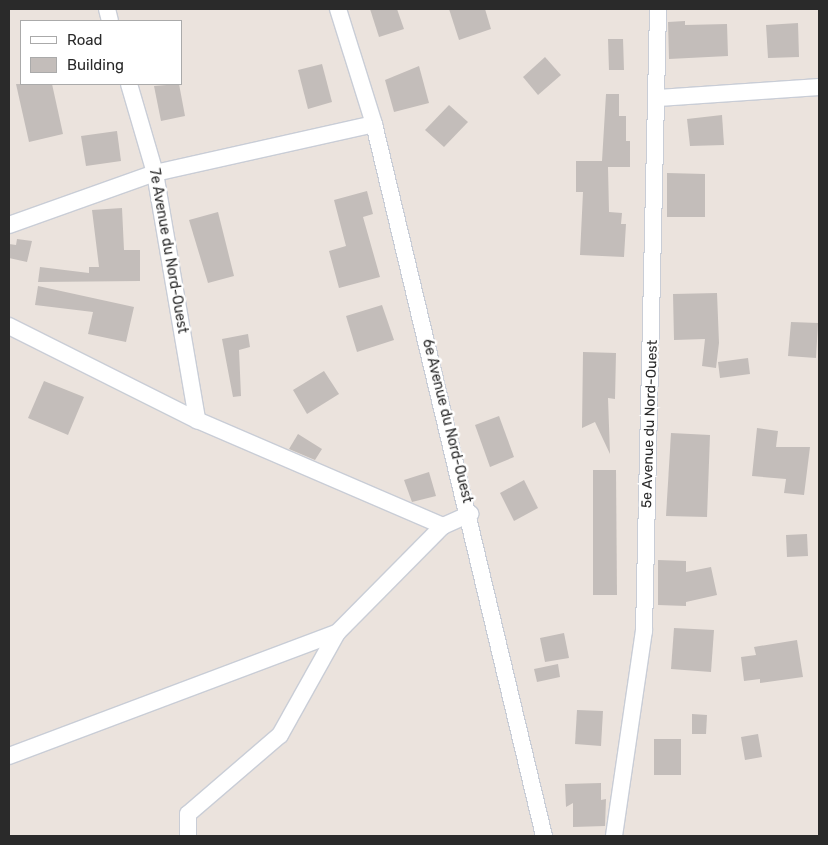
<!DOCTYPE html>
<html>
<head>
<meta charset="utf-8">
<style>
  body { margin:0 }
  #map { position:relative; width:828px; height:845px; overflow:hidden; background:#ebe3dd; font-family:Rubik,sans-serif }
  div>[style] { position:absolute }
  .building>* { inset:0; background:#c3bdba }
  .roads { filter:drop-shadow(1px 0 #c9cdd6) drop-shadow(-1px 0 #c9cdd6) drop-shadow(0 1px #c9cdd6) drop-shadow(0 -1px #c9cdd6) }
  .street>* { height:16px; margin:-8px; padding:0 8px; transform-origin:8px; border-radius:8px; background:#fff }
  span { translate:-50% -50%; white-space:nowrap; text-align:center; line-height:1.15; -webkit-text-stroke:5px #fff; paint-order:stroke }
  .street-label { font-size:14px; color:#2a2a2a }
  .frame { position:absolute; inset:0; border:10px solid #2a2a2a; pointer-events:none }
  .legend { position:absolute; left:20px; top:20px; width:162px; height:65px; box-sizing:border-box; background:#fff; border:1px solid #aaa; margin:0; padding:6px 9px; list-style:none; font-size:15px; color:#2a2a2a }
  .legend li { display:flex; align-items:center; gap:10px; height:25px }
  .legend b { width:25px; border:1px solid #aaa }
</style>
</head>
<body>
<div id="map">
  <div class="building">
    <div style="clip-path:polygon(370px 9px,397px 9px,404px 29px,379px 37px)"></div>
    <div style="clip-path:polygon(449px 9px,485px 9px,491px 29px,459px 40px)"></div>
    <div style="clip-path:polygon(685px 21px,685px 25px,727px 24px,728px 56px,669px 59px,668px 22px)"></div>
    <div style="clip-path:polygon(798px 23px,799px 57px,768px 58px,766px 25px)"></div>
    <div style="clip-path:polygon(608px 39px,623px 39px,624px 70px,609px 70px)"></div>
    <div style="clip-path:polygon(545px 57px,561px 75px,538px 95px,523px 77px)"></div>
    <div style="clip-path:polygon(322px 64px,332px 102px,308px 109px,298px 70px)"></div>
    <div style="clip-path:polygon(419px 66px,429px 103px,394px 112px,385px 80px)"></div>
    <div style="clip-path:polygon(16px 84px,52px 84px,63px 134px,29px 142px)"></div>
    <div style="clip-path:polygon(179px 84px,185px 116px,161px 121px,154px 86px)"></div>
    <div style="clip-path:polygon(606px 94px,619px 94px,619px 116px,626px 116px,626px 141px,630px 141px,630px 167px,608px 167px,609px 212px,622px 213px,621px 224px,626px 224px,624px 257px,580px 255px,583px 192px,576px 192px,576px 161px,602px 161px)"></div>
    <div style="clip-path:polygon(449px 105px,468px 122px,444px 147px,425px 130px)"></div>
    <div style="clip-path:polygon(722px 115px,724px 145px,690px 146px,687px 119px)"></div>
    <div style="clip-path:polygon(117px 131px,121px 161px,86px 166px,81px 136px)"></div>
    <div style="clip-path:polygon(667px 173px,705px 174px,705px 217px,667px 217px)"></div>
    <div style="clip-path:polygon(367px 191px,373px 214px,363px 217px,380px 277px,339px 288px,329px 251px,346px 246px,334px 200px)"></div>
    <div style="clip-path:polygon(122px 208px,124px 250px,140px 250px,140px 281px,38px 282px,40px 267px,89px 273px,89px 267px,99px 267px,92px 210px)"></div>
    <div style="clip-path:polygon(218px 212px,234px 276px,208px 283px,189px 220px)"></div>
    <div style="clip-path:polygon(17px 239px,32px 241px,27px 262px,9px 258px,9px 244px,16px 245px)"></div>
    <div style="clip-path:polygon(38px 286px,134px 307px,126px 342px,88px 334px,93px 312px,35px 305px)"></div>
    <div style="clip-path:polygon(717px 293px,719px 343px,716px 368px,702px 366px,705px 339px,674px 340px,673px 294px)"></div>
    <div style="clip-path:polygon(382px 305px,394px 340px,357px 352px,346px 316px)"></div>
    <div style="clip-path:polygon(791px 322px,818px 323px,816px 358px,788px 356px)"></div>
    <div style="clip-path:polygon(248px 334px,250px 347px,239px 350px,241px 396px,233px 397px,222px 339px)"></div>
    <div style="clip-path:polygon(583px 352px,616px 353px,615px 399px,608px 398px,610px 454px,595px 422px,582px 428px)"></div>
    <div style="clip-path:polygon(748px 358px,750px 374px,720px 378px,718px 362px)"></div>
    <div style="clip-path:polygon(324px 371px,339px 394px,307px 414px,293px 390px)"></div>
    <div style="clip-path:polygon(44px 381px,84px 397px,68px 435px,28px 418px)"></div>
    <div style="clip-path:polygon(499px 416px,514px 457px,490px 467px,475px 425px)"></div>
    <div style="clip-path:polygon(757px 428px,778px 431px,776px 447px,810px 447px,804px 495px,784px 493px,786px 479px,752px 476px)"></div>
    <div style="clip-path:polygon(671px 433px,710px 435px,707px 517px,666px 516px)"></div>
    <div style="clip-path:polygon(298px 434px,322px 449px,315px 460px,289px 449px)"></div>
    <div style="clip-path:polygon(593px 470px,616px 470px,617px 595px,593px 595px)"></div>
    <div style="clip-path:polygon(429px 472px,436px 496px,412px 502px,404px 480px)"></div>
    <div style="clip-path:polygon(524px 480px,538px 508px,514px 521px,500px 493px)"></div>
    <div style="clip-path:polygon(807px 534px,808px 556px,787px 557px,786px 535px)"></div>
    <div style="clip-path:polygon(658px 560px,686px 561px,686px 572px,711px 567px,717px 595px,686px 602px,686px 606px,658px 605px)"></div>
    <div style="clip-path:polygon(674px 628px,714px 630px,711px 672px,671px 669px)"></div>
    <div style="clip-path:polygon(564px 633px,569px 658px,545px 662px,540px 638px)"></div>
    <div style="clip-path:polygon(797px 640px,803px 677px,760px 683px,760px 679px,744px 681px,741px 657px,756px 655px,754px 647px)"></div>
    <div style="clip-path:polygon(558px 664px,560px 677px,537px 682px,534px 669px)"></div>
    <div style="clip-path:polygon(577px 710px,603px 711px,601px 746px,575px 744px)"></div>
    <div style="clip-path:polygon(692px 714px,707px 715px,706px 734px,692px 734px)"></div>
    <div style="clip-path:polygon(758px 734px,762px 757px,745px 760px,741px 737px)"></div>
    <div style="clip-path:polygon(654px 739px,681px 739px,681px 775px,654px 775px)"></div>
    <div style="clip-path:polygon(601px 783px,601px 800px,606px 799px,605px 826px,573px 827px,573px 803px,566px 807px,565px 784px)"></div>
  </div>
  <div class="roads">
    <div class="street">
      <div style="left:107px;top:9px;width:12px;rotate:76deg"></div>
      <div style="left:338px;top:9px;width:121px;rotate:72.6deg"></div>
      <div style="left:374px;top:124px;width:732px;rotate:76.57deg"></div>
      <div style="left:129px;top:84px;width:93px;rotate:73.7deg"></div>
      <div style="left:155px;top:173px;width:251px;rotate:80.3deg"></div>
      <div style="left:659px;top:98px;width:160px;rotate:-3.9deg"></div>
      <div style="left:9px;top:225px;width:155px;rotate:-19.6deg"></div>
      <div style="left:155px;top:173px;width:224px;rotate:-12.6deg"></div>
      <div style="left:9px;top:326px;width:210px;rotate:26.6deg"></div>
      <div style="left:197px;top:420px;width:268px;rotate:23.3deg"></div>
      <div style="left:443px;top:526px;width:30px;rotate:-24deg"></div>
      <div style="left:9px;top:756px;width:350px;rotate:-20.6deg"></div>
      <div style="left:337px;top:633px;width:151px;rotate:-45.3deg"></div>
      <div style="left:188px;top:836px;width:22px;rotate:-90deg"></div>
      <div style="left:188px;top:814px;width:121px;rotate:-40.7deg"></div>
      <div style="left:280px;top:735px;width:117px;rotate:-60.8deg"></div>
      <div style="left:614px;top:836px;width:207px;rotate:-81.7deg"></div>
      <div style="left:644px;top:631px;width:622px;rotate:-88.71deg"></div>
    </div>
  </div>
  <div class="street-label">
    <span style="left:168px;top:251px;rotate:80deg">7e Avenue du Nord-Ouest</span>
    <span style="left:447px;top:421px;rotate:76deg">6e Avenue du Nord-Ouest</span>
    <span style="left:650px;top:424px;rotate:-88deg">5e Avenue du Nord-Ouest</span>
  </div>
  <div class="frame"></div>
  <ul class="legend">
  <li><b style="height:6px;background:#fff"></b>Road</li>
  <li><b style="height:14px;background:#c3bdba"></b>Building</li>
  </ul>
</div>
</body>
</html>
